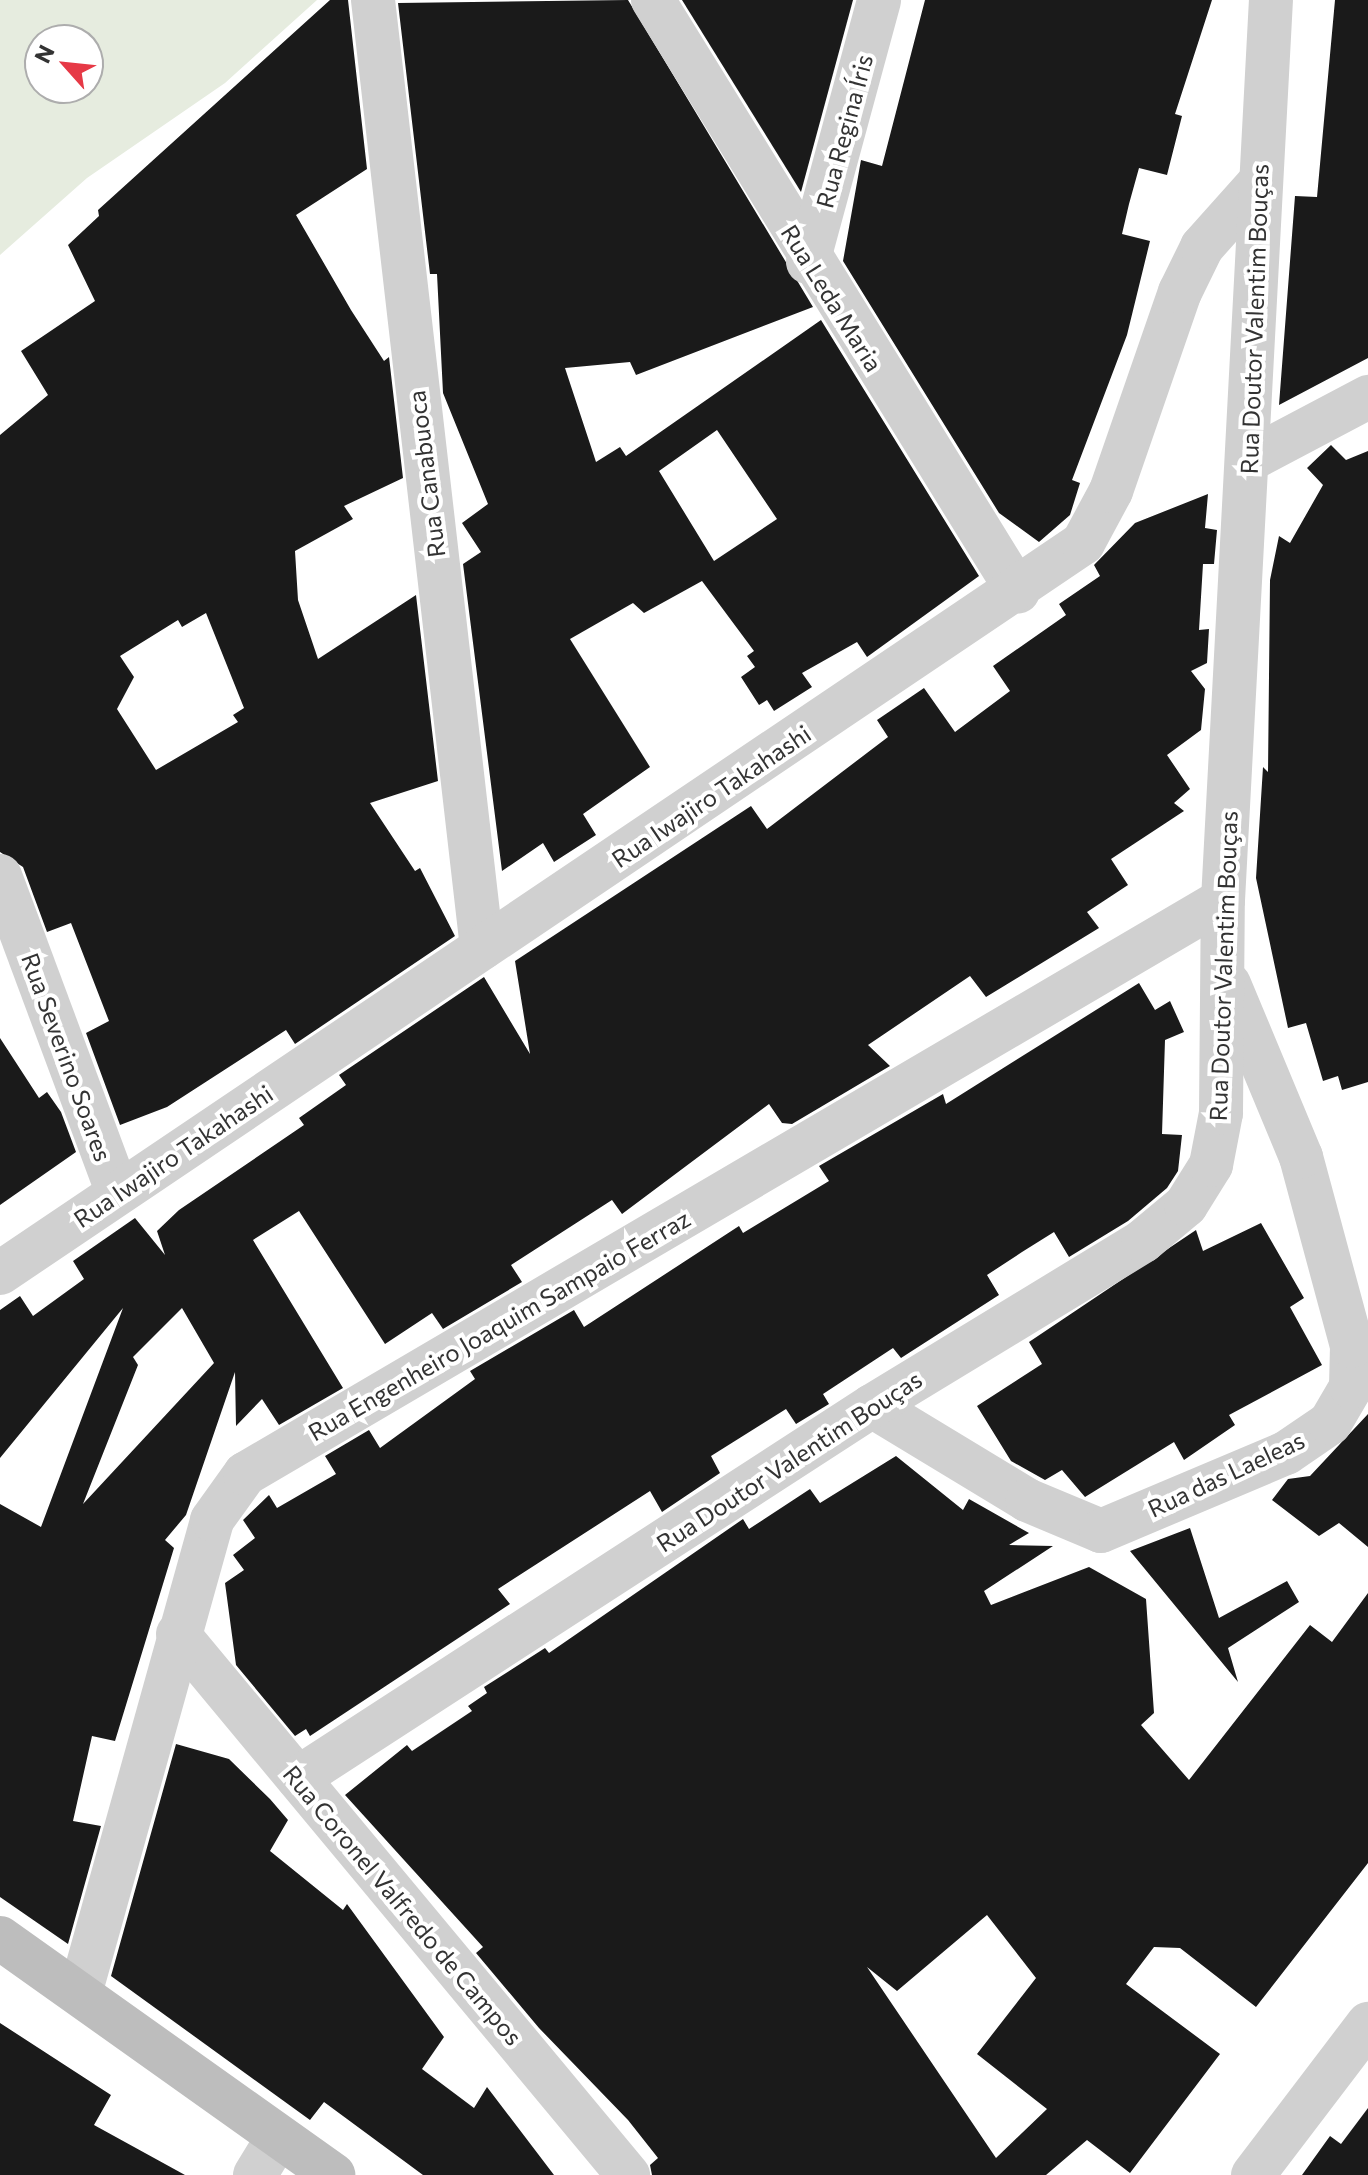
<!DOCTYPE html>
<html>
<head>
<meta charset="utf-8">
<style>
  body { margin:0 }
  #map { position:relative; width:1368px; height:2175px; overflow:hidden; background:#fff; font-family:Commissioner,sans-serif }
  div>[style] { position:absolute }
  .green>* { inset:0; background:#e6ecdf }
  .building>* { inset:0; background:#1a1a1a }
  .minor>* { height:44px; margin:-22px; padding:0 22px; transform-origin:22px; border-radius:22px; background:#d0d0d0 }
  .tertiary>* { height:44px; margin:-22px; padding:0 22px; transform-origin:22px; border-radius:22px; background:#d0d0d0 }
  .secondary>* { height:44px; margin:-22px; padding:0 22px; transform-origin:22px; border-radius:22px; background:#bdbdbd }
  span { translate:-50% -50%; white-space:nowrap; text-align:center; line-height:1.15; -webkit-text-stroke:8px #fff; paint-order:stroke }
  .street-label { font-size:24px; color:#333 }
  .north { position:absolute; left:24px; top:24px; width:80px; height:80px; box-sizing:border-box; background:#fff; border:2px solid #adadad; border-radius:50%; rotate:297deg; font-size:22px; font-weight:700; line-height:32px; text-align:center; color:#333 }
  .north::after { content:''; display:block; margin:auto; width:28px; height:36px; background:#e63946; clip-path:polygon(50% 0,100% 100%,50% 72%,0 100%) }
</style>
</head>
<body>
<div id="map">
  <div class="green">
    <div style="clip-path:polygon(evenodd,0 0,317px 0,225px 83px,87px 178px,0 255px,0 0,40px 40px,88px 40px,88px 88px,40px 88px,40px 40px)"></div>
  </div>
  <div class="building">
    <div style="clip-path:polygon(evenodd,330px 0,348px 0,367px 169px,296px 215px,351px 310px,384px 361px,389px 357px,403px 478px,344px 506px,353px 519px,295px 551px,298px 600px,318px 659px,416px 595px,438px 781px,370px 803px,415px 871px,420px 868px,455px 936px,295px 1044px,286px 1030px,167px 1107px,120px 1125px,86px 1033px,109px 1021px,71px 923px,47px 932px,23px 867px,0 852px,0 435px,48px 395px,21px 351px,95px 301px,68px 245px,99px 216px,98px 210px,330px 0,206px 613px,244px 708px,233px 715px,238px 722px,156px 770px,117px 709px,134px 677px,120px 656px,178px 620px,182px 627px,206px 613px)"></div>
    <div style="clip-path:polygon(evenodd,628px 0,813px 307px,636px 375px,630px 362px,565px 368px,596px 462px,620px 447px,626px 456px,821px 320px,979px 576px,867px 657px,857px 642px,802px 673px,812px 687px,774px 711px,767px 700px,759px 705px,741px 677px,755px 667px,747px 656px,754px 651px,702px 581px,644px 613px,633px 603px,570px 639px,650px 767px,583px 814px,596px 835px,554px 862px,543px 843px,502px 871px,463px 564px,481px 552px,462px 523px,488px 504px,443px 393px,437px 274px,430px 274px,398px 3px,628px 0,717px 430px,777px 519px,714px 561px,659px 471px,717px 430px)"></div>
    <div style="clip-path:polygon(682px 0,853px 0,801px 192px)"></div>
    <div style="clip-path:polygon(925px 0,1212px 0,1175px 114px,1182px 116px,1167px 175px,1139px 168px,1129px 204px,1122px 234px,1150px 241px,1127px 335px,1072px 480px,1080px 483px,1070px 515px,1039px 542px,999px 513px,843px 261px,861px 160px,882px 166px)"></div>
    <div style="clip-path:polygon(1335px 0,1368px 0,1368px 358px,1279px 405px,1295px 196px,1317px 197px)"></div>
    <div style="clip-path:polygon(1331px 445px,1346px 460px,1368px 451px,1368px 1082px,1342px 1090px,1338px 1076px,1323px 1081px,1306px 1023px,1288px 1028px,1256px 878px,1263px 767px,1268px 772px,1270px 580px,1279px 536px,1290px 543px,1323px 485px,1307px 468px)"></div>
    <div style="clip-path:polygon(evenodd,1208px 494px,1205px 528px,1217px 530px,1214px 564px,1203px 564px,1199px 630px,1209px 629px,1207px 663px,1191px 671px,1205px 689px,1201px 730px,1167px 755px,1190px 789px,1174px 803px,1184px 811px,1111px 859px,1128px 885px,1087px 912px,1099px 928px,986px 997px,970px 976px,868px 1045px,890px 1066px,792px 1124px,782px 1123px,769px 1104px,622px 1214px,612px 1200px,511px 1265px,522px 1282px,443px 1329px,432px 1313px,385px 1344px,299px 1211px,253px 1240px,343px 1388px,279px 1425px,262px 1399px,236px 1426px,235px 1372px,186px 1515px,165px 1540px,174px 1548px,115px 1741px,92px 1736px,73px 1821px,101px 1826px,68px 1944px,0 1897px,0 1504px,41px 1527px,123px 1308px,0 1458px,0 1310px,20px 1296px,33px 1316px,84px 1279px,73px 1261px,135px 1218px,165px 1255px,157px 1231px,179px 1210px,304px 1125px,299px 1118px,346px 1085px,339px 1075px,484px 977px,530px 1054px,515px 961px,751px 806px,767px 829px,888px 737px,877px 720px,924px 688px,955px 732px,1010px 691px,993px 666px,1066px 615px,1059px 604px,1100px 576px,1094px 565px,1135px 523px,1208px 494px,182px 1308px,214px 1363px,83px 1504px,138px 1365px,133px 1357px,182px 1308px)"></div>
    <div style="clip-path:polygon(1139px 983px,1155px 1010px,1170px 1001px,1184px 1032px,1165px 1040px,1162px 1134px,1182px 1135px,1178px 1171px,1167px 1188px,1128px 1221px,1069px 1257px,1054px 1232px,1022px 1252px,987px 1275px,999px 1295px,901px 1358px,893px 1348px,823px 1394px,829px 1404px,796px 1424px,786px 1409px,711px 1456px,720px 1473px,662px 1512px,650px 1491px,498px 1589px,510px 1604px,310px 1736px,306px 1729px,295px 1736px,236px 1665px,225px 1583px,244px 1570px,233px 1555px,255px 1538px,243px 1520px,269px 1495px,277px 1508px,336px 1474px,325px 1456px,369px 1430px,380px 1448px,475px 1379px,470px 1371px,574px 1310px,584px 1327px,739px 1226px,743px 1233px,829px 1181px,819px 1166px,943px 1094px,946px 1104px)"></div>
    <div style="clip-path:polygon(0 1038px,39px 1098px,47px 1092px,61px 1112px,76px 1152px,0 1205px)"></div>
    <div style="clip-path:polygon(1261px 1223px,1304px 1298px,1290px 1307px,1322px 1365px,1229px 1415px,1235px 1425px,1184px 1460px,1174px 1442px,1085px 1497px,1062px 1470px,1045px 1480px,1011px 1461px,977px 1406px,1042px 1364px,1029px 1342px,1196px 1230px,1203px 1251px)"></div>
    <div style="clip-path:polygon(1368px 1414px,1368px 1547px,1339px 1523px,1319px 1536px,1272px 1500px,1288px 1479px,1310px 1476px)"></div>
    <div style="clip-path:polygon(evenodd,896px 1456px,963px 1510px,969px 1499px,1029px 1533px,1009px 1545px,1053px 1546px,984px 1591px,991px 1605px,1089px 1567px,1146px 1599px,1154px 1713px,1141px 1725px,1189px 1780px,1310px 1625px,1332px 1642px,1368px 1593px,1368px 1863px,1256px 2007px,1180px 1948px,1154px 1947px,1126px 1984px,1220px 2054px,1130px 2173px,1087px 2140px,1046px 2175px,652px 2175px,650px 2165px,658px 2158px,628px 2120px,539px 2028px,476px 1953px,483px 1947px,345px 1795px,407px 1745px,412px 1751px,472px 1711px,468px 1706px,487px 1693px,484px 1687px,545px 1648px,549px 1653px,743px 1519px,749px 1529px,810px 1489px,820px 1503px,896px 1456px,987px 1915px,1036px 1978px,977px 2054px,1047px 2109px,996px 2158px,867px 1967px,897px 1991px,987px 1915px)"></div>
    <div style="clip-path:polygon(1190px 1528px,1219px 1618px,1287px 1581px,1299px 1602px,1228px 1648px,1238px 1682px,1130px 1551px)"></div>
    <div style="clip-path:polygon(176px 1744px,229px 1759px,270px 1799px,288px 1820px,270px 1851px,343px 1910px,347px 1904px,444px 2037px,422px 2069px,474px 2108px,487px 2087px,554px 2175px,423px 2175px,324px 2102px,310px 2120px,111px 1976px)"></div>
    <div style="clip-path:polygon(0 2023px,111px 2095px,94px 2125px,185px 2175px,0 2175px)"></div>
    <div style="clip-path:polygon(1368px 2108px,1368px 2175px,1302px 2175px,1330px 2136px,1341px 2144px)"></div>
  </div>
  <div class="minor">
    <div style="left:373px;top:0;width:954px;rotate:83.44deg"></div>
    <div style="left:653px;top:0;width:695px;rotate:58.34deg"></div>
    <div style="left:808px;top:262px;width:271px;rotate:-74.8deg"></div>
    <div style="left:1249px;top:460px;width:135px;rotate:-27.9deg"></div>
    <div style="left:0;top:876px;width:338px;rotate:69.6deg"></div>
    <div style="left:0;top:1273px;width:1306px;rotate:-33.98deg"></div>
    <div style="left:1083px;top:543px;width:59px;rotate:-61.7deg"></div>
    <div style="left:1111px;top:491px;width:211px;rotate:-70.9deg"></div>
    <div style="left:1180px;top:292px;width:50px;rotate:-63.9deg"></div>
    <div style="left:1202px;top:247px;width:87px;rotate:-48.3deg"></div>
    <div style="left:872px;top:1406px;width:181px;rotate:31.2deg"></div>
    <div style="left:1027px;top:1500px;width:80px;rotate:22.7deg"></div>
    <div style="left:1101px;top:1531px;width:201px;rotate:-22.9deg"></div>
    <div style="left:1286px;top:1453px;width:53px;rotate:-34.3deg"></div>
    <div style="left:1330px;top:1423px;width:42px;rotate:-59.7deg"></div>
    <div style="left:1351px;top:1387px;width:41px;rotate:-88.6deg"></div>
    <div style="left:1352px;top:1346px;width:196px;rotate:-105.1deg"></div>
    <div style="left:1301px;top:1157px;width:187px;rotate:-112.6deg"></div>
    <div style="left:178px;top:1634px;width:704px;rotate:50.25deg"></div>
    <div style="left:298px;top:1778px;width:684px;rotate:-32.95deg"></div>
    <div style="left:872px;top:1406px;width:317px;rotate:-31.3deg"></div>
    <div style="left:1143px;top:1241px;width:56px;rotate:-39.9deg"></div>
    <div style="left:1186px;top:1205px;width:47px;rotate:-58deg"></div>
    <div style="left:1211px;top:1165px;width:53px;rotate:-79.1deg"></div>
    <div style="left:1221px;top:1113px;width:213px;rotate:-89.5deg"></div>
    <div style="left:1223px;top:900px;width:901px;rotate:-86.95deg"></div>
    <div style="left:81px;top:1990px;width:488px;rotate:-74.4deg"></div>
    <div style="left:212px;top:1520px;width:57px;rotate:-54.3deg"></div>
    <div style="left:245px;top:1474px;width:1134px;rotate:-30.41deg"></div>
    <div style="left:1253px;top:2175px;width:190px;rotate:-52.7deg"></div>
  </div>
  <div class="tertiary">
    <div style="left:255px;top:2175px;width:44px;rotate:-58.8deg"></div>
  </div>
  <div class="secondary">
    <div style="left:0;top:1938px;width:409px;rotate:35.4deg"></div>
  </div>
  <div class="street-label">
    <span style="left:844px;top:131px;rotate:-75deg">Rua Regina Íris</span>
    <span style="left:832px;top:298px;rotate:58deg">Rua Leda Maria</span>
    <span style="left:1254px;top:319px;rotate:-88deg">Rua Doutor Valentim Bouças</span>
    <span style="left:426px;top:474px;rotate:-97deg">Rua Canabuoca</span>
    <span style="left:711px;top:796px;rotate:-34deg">Rua Iwajiro Takahashi</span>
    <span style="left:1223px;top:966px;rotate:-88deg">Rua Doutor Valentim Bouças</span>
    <span style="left:67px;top:1057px;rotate:70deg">Rua Severino Soares</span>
    <span style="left:173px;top:1156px;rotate:-34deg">Rua Iwajiro Takahashi</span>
    <span style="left:499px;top:1325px;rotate:-30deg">Rua Engenheiro Joaquim Sampaio Ferraz</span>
    <span style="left:789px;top:1461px;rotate:-33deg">Rua Doutor Valentim Bouças</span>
    <span style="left:1226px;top:1474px;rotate:-25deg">Rua das Laeleas</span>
    <span style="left:403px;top:1905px;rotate:50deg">Rua Coronel Valfredo de Campos</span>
  </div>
  <div class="north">N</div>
</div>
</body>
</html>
